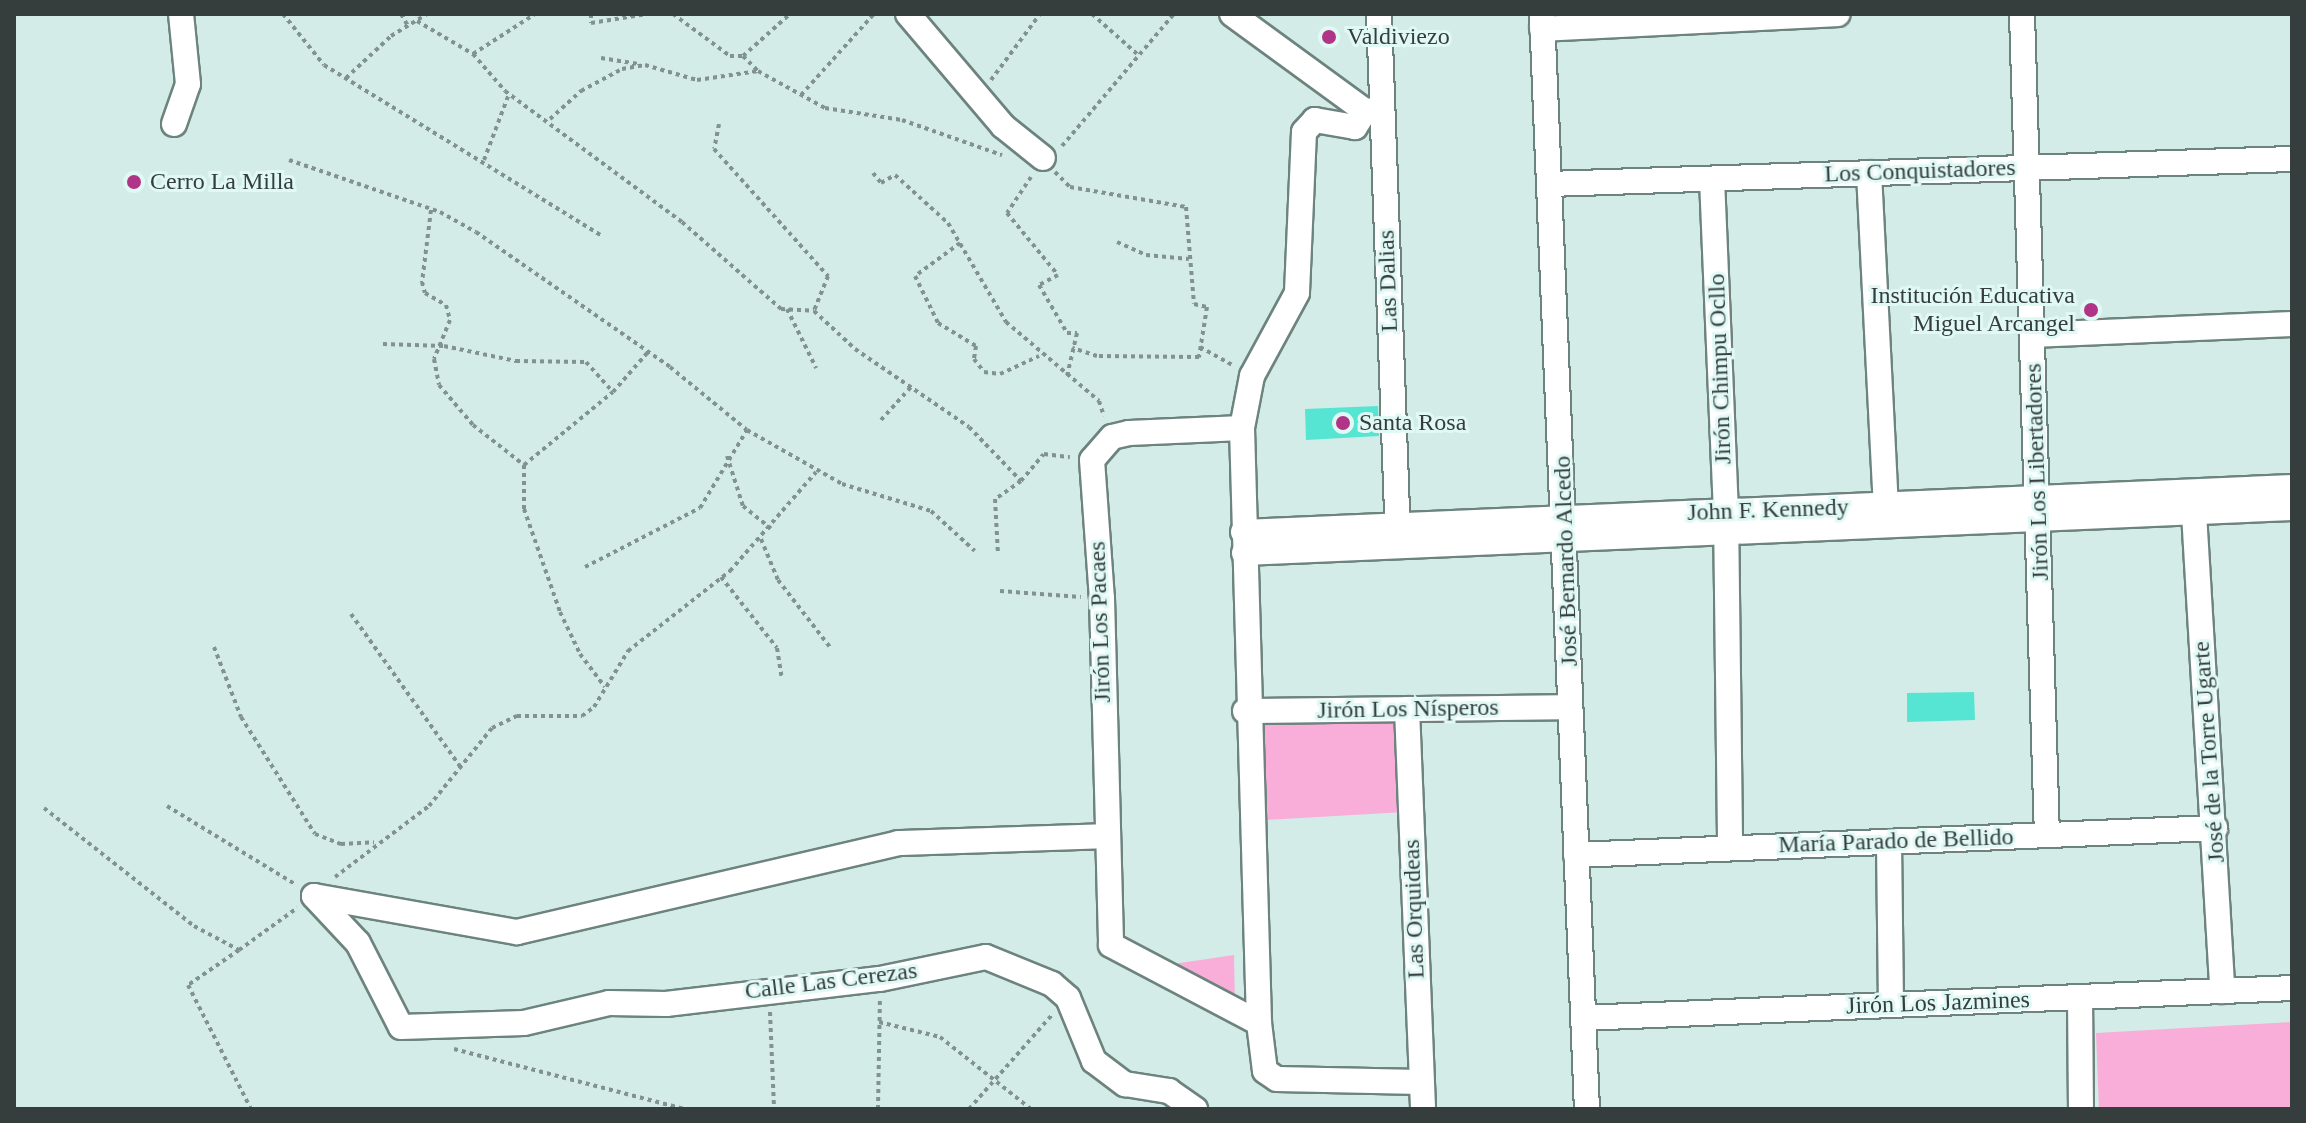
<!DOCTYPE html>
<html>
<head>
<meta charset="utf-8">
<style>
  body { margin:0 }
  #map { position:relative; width:2306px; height:1123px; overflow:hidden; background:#d4ece7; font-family:"Times New Roman",serif }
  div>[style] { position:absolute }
  .green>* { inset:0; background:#f9add9 }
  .building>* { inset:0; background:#56e5d2 }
  .path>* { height:4px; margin-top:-2px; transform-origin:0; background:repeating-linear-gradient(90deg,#82928e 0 4px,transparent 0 8px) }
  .roads { filter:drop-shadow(2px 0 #6d837e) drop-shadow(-2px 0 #6d837e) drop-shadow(0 2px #6d837e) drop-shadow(0 -2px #6d837e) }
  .minor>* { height:24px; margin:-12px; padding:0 12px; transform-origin:12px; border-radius:12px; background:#fff }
  .dots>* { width:22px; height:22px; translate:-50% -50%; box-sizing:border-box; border:4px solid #e1f9f5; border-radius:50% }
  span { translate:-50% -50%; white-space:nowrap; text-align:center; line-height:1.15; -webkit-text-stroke:6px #e1f9f5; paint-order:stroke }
  .poi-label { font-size:24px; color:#353e3c }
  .left { translate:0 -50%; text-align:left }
  .right { translate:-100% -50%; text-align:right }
  .street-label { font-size:24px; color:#353e3c }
  .frame { position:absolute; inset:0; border:16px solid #353e3c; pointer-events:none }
</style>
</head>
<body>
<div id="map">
  <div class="green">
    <div style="clip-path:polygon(1399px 711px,1405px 812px,1265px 820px,1261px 715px)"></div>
    <div style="clip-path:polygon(1234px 955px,1235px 1010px,1153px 967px)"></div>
    <div style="clip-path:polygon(2292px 1022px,2292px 1109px,2099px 1109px,2096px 1033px)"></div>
  </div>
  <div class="building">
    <div style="clip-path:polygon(1378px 406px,1379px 436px,1306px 440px,1305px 409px)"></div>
    <div style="clip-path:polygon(1974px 692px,1975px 720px,1907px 722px,1907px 693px)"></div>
  </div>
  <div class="path">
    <div style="left:283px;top:14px;width:65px;rotate:51.2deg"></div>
    <div style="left:324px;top:65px;width:326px;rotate:31.6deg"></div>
    <div style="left:401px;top:14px;width:14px;rotate:60deg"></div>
    <div style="left:591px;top:14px;width:9px;rotate:90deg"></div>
    <div style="left:591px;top:23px;width:57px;rotate:-9.1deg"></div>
    <div style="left:673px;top:14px;width:71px;rotate:36.4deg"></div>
    <div style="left:730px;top:56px;width:13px"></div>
    <div style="left:743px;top:56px;width:63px;rotate:-41.8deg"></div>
    <div style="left:1092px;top:14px;width:60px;rotate:41.6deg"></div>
    <div style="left:417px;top:21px;width:65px;rotate:30.5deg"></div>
    <div style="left:473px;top:54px;width:49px;rotate:49.1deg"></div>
    <div style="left:505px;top:91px;width:220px;rotate:36.5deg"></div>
    <div style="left:682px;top:222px;width:132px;rotate:41.3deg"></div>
    <div style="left:781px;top:309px;width:33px;rotate:3deg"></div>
    <div style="left:814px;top:311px;width:56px;rotate:42.8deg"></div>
    <div style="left:855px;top:349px;width:138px;rotate:34.4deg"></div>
    <div style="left:969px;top:427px;width:75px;rotate:46.1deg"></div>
    <div style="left:1021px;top:481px;width:32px;rotate:145deg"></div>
    <div style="left:995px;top:499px;width:55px;rotate:86.9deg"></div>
    <div style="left:473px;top:54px;width:74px;rotate:-32.8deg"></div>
    <div style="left:743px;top:56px;width:21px;rotate:45deg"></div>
    <div style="left:601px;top:58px;width:38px;rotate:9deg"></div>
    <div style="left:346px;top:78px;width:62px;rotate:-43deg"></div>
    <div style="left:391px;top:36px;width:42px;rotate:-31.4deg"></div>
    <div style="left:991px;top:80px;width:82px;rotate:-53.4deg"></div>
    <div style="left:801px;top:95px;width:109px;rotate:-48deg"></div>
    <div style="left:550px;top:119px;width:42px;rotate:-42.1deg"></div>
    <div style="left:581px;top:91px;width:47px;rotate:-28.2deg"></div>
    <div style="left:622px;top:69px;width:23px;rotate:-10deg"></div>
    <div style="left:645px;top:65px;width:54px;rotate:16.1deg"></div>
    <div style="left:697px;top:80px;width:62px;rotate:-8.4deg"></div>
    <div style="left:758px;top:71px;width:77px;rotate:28.9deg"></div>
    <div style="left:825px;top:108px;width:78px;rotate:8.9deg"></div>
    <div style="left:902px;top:120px;width:106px;rotate:19.3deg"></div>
    <div style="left:719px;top:124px;width:25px;rotate:101deg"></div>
    <div style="left:714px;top:149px;width:171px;rotate:48.1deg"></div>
    <div style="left:828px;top:276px;width:38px;rotate:112deg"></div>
    <div style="left:1062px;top:146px;width:173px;rotate:-49.7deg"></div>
    <div style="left:289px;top:160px;width:160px;rotate:19deg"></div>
    <div style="left:440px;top:212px;width:41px;rotate:29.1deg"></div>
    <div style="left:476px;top:232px;width:236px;rotate:34.8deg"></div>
    <div style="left:670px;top:367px;width:99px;rotate:39.3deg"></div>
    <div style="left:747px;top:430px;width:109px;rotate:29.6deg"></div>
    <div style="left:842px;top:484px;width:93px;rotate:16.9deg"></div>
    <div style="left:931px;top:511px;width:59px;rotate:42.3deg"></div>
    <div style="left:484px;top:160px;width:71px;rotate:-69.3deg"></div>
    <div style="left:1055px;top:172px;width:21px;rotate:45deg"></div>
    <div style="left:1070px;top:187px;width:118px;rotate:9.8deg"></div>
    <div style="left:1186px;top:207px;width:97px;rotate:85.3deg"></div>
    <div style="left:1194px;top:304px;width:13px;rotate:13deg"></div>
    <div style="left:1207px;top:307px;width:51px;rotate:99.1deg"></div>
    <div style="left:1199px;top:357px;width:102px;rotate:-179.4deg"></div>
    <div style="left:1097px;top:356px;width:26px;rotate:-162deg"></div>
    <div style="left:873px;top:173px;width:13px;rotate:51deg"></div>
    <div style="left:881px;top:183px;width:16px;rotate:-30deg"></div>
    <div style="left:895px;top:175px;width:72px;rotate:42.2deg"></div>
    <div style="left:948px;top:223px;width:115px;rotate:59.6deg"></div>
    <div style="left:1006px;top:322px;width:122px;rotate:40.3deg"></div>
    <div style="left:1099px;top:401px;width:16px;rotate:72deg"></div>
    <div style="left:1031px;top:177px;width:43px;rotate:123.7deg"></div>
    <div style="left:1007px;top:213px;width:80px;rotate:50.6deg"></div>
    <div style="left:1058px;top:275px;width:21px;rotate:152deg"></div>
    <div style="left:1039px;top:285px;width:56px;rotate:59.7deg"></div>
    <div style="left:1067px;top:333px;width:10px"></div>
    <div style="left:1077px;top:333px;width:44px;rotate:103.1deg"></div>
    <div style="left:431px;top:210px;width:73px;rotate:97.1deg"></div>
    <div style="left:422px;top:282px;width:11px;rotate:75deg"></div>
    <div style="left:425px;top:293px;width:24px;rotate:30deg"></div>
    <div style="left:446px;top:305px;width:16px;rotate:75deg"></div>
    <div style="left:450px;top:320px;width:42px;rotate:112.3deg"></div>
    <div style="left:434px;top:359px;width:26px;rotate:79deg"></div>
    <div style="left:439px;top:385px;width:52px;rotate:49.6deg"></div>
    <div style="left:473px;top:425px;width:65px;rotate:38.1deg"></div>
    <div style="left:524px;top:465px;width:44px;rotate:90deg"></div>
    <div style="left:524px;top:509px;width:109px;rotate:70.7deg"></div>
    <div style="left:560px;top:612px;width:47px;rotate:64.5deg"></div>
    <div style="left:580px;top:654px;width:41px;rotate:52.9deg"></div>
    <div style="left:1117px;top:242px;width:32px;rotate:24deg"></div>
    <div style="left:1146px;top:255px;width:43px;rotate:5.3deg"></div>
    <div style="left:960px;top:243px;width:56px;rotate:143.7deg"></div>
    <div style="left:915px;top:276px;width:52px;rotate:63.9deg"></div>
    <div style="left:938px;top:323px;width:44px;rotate:31.2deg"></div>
    <div style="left:976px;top:346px;width:13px;rotate:99deg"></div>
    <div style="left:974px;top:359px;width:16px;rotate:52deg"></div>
    <div style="left:984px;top:372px;width:16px;rotate:7deg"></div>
    <div style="left:1000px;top:374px;width:43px;rotate:-24.8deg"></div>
    <div style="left:787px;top:309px;width:66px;rotate:63.8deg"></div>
    <div style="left:383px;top:344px;width:61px;rotate:1.9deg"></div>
    <div style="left:444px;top:346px;width:74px;rotate:11.8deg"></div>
    <div style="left:516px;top:361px;width:70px;rotate:0.8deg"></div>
    <div style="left:586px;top:362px;width:40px;rotate:48deg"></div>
    <div style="left:1200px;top:347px;width:38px;rotate:29deg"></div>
    <div style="left:881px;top:420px;width:45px;rotate:-47.7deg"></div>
    <div style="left:727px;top:456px;width:52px;rotate:72.3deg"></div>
    <div style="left:743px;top:506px;width:36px;rotate:39deg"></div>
    <div style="left:524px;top:465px;width:115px;rotate:-39.4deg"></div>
    <div style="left:613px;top:392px;width:53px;rotate:-48.8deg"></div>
    <div style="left:1021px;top:481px;width:35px;rotate:-50deg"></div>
    <div style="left:1044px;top:454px;width:26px;rotate:7deg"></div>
    <div style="left:761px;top:539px;width:44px;rotate:67.5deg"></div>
    <div style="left:778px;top:580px;width:85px;rotate:52.2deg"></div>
    <div style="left:585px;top:567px;width:129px;rotate:-27.2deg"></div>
    <div style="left:700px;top:508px;width:91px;rotate:-58.9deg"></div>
    <div style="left:721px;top:577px;width:90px;rotate:51.7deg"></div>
    <div style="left:777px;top:648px;width:31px;rotate:81deg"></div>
    <div style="left:1000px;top:591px;width:81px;rotate:4.2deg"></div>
    <div style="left:351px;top:614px;width:187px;rotate:54.4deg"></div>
    <div style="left:214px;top:647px;width:75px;rotate:68.9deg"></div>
    <div style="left:241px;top:717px;width:138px;rotate:57.7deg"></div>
    <div style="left:315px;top:834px;width:28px;rotate:21deg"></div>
    <div style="left:341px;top:844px;width:33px;rotate:-3deg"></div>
    <div style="left:167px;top:806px;width:150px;rotate:31.4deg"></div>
    <div style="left:44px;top:808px;width:191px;rotate:38.2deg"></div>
    <div style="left:194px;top:926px;width:51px;rotate:28.1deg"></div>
    <div style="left:239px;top:950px;width:72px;rotate:-35.9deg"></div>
    <div style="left:335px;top:877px;width:118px;rotate:-37.1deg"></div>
    <div style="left:429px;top:806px;width:100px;rotate:-51.1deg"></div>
    <div style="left:492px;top:728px;width:28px;rotate:-26deg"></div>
    <div style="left:517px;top:716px;width:65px"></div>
    <div style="left:582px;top:716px;width:15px;rotate:-37deg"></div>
    <div style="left:594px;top:707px;width:66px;rotate:-58.7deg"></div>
    <div style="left:628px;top:651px;width:130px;rotate:-38.1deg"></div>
    <div style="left:730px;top:571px;width:131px;rotate:-49deg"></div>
    <div style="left:239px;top:950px;width:62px;rotate:145.5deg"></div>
    <div style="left:188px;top:985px;width:139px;rotate:63.1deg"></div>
    <div style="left:770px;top:1012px;width:97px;rotate:87.6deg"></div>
    <div style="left:879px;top:1022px;width:63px;rotate:13.8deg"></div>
    <div style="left:940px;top:1037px;width:116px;rotate:38.4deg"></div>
    <div style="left:454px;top:1049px;width:238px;rotate:14.6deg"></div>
    <div style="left:878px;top:1109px;width:110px;rotate:-89deg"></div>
    <div style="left:969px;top:1109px;width:125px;rotate:-48.6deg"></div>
  </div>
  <div class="roads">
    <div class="minor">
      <div style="left:908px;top:14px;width:147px;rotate:49.7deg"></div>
      <div style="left:1003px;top:126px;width:51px;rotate:38.7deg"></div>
      <div style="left:1232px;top:14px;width:165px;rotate:36.1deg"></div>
      <div style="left:1365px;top:111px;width:15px;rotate:-4deg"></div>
      <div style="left:1379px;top:14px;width:525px;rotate:87.93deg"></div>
      <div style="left:1542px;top:14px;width:1096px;rotate:87.65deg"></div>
      <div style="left:2022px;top:14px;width:821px;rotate:88.26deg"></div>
      <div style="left:1542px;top:29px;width:296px;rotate:-2.9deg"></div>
      <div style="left:1365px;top:111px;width:19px;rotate:122deg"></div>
      <div style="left:1355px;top:127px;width:41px;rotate:-170.1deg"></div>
      <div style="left:1315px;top:120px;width:16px;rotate:133deg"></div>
      <div style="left:1304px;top:132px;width:161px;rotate:92.5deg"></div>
      <div style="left:1297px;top:293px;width:94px;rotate:118.5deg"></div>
      <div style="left:1252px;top:376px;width:53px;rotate:100.9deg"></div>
      <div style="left:1242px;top:428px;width:595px;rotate:88.36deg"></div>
      <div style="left:1259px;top:1023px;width:48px;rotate:82.9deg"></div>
      <div style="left:1265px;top:1071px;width:14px;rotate:34deg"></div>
      <div style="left:1277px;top:1079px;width:144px;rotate:1.2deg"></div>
      <div style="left:174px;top:124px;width:42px;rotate:-70.7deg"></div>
      <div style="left:188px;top:84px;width:70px;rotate:-95.7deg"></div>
      <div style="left:1869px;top:173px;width:332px;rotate:87.1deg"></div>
      <div style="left:1712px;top:179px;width:332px;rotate:87.6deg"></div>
      <div style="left:1726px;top:511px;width:337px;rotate:89.3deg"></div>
      <div style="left:1549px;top:184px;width:743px;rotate:-1.93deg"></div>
      <div style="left:2032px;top:335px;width:260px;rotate:-2.4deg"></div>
      <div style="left:1242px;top:428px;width:113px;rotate:177.5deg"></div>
      <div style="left:1129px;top:433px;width:17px;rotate:167deg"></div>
      <div style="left:1112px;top:437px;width:30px;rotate:131deg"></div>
      <div style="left:1092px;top:460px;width:138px;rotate:85.9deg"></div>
      <div style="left:1102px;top:598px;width:347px;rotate:88.5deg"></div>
      <div style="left:1111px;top:945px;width:167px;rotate:27.8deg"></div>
      <div style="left:2194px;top:513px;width:479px;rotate:86.6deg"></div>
      <div style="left:1243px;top:532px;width:1050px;rotate:-2.46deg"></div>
      <div style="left:1244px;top:553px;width:1049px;rotate:-2.46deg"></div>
      <div style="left:1407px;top:709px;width:400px;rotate:87.7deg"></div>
      <div style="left:1245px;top:711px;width:325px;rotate:-0.7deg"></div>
      <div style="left:1889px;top:842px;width:163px;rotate:89.3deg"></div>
      <div style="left:1576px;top:855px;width:640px;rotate:-2.42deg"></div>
      <div style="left:314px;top:896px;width:64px;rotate:46.9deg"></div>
      <div style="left:358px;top:943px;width:94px;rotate:62.9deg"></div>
      <div style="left:401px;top:1027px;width:123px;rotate:-1.9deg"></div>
      <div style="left:524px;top:1023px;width:87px;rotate:-13.2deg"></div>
      <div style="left:609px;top:1003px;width:57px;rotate:1deg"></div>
      <div style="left:666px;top:1004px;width:215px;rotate:-6.7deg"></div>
      <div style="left:880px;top:979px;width:108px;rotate:-11.7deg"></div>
      <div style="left:986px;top:957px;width:71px;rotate:22.2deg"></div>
      <div style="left:1052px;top:984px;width:21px;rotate:41deg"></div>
      <div style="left:1068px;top:998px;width:68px;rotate:67.6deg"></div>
      <div style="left:1094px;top:1061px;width:39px;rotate:37deg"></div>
      <div style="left:1125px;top:1084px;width:45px;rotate:9deg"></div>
      <div style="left:1169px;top:1091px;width:32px;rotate:35deg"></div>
      <div style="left:314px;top:896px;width:206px;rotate:10.1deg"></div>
      <div style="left:517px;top:932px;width:391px;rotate:-13.1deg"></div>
      <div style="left:898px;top:843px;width:207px;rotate:-1.9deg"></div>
      <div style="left:2080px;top:997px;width:112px;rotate:89.5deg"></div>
      <div style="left:1583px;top:1018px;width:710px;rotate:-2.42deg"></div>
    </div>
  </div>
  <div class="dots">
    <div style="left:1329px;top:37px;background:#b03586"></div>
    <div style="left:134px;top:182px;background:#b03586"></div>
    <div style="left:2091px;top:310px;background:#b03586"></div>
    <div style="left:1343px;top:423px;background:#b03586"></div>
  </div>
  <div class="poi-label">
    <span class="left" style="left:1347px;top:37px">Valdiviezo</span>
    <span class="left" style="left:150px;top:182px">Cerro La Milla</span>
    <span class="right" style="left:2075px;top:310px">Institución Educativa<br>Miguel Arcangel</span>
    <span class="left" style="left:1359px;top:423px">Santa Rosa</span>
  </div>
  <div class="street-label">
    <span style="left:1920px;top:171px;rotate:-2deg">Los Conquistadores</span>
    <span style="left:1388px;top:281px;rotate:-92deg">Las Dalias</span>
    <span style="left:1720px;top:369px;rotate:-92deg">Jirón Chimpu Ocllo</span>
    <span style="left:2037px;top:472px;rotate:-92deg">Jirón Los Libertadores</span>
    <span style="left:1768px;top:510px;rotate:-2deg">John F. Kennedy</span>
    <span style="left:1566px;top:561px;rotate:-92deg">José Bernardo Alcedo</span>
    <span style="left:1100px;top:622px;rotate:-92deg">Jirón Los Pacaes</span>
    <span style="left:1408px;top:709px;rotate:-1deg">Jirón Los Nísperos</span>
    <span style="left:2209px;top:752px;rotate:-94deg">José de la Torre Ugarte</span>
    <span style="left:1896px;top:841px;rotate:-2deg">María Parado de Bellido</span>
    <span style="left:1414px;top:909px;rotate:-92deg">Las Orquideas</span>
    <span style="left:831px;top:981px;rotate:-7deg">Calle Las Cerezas</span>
    <span style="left:1938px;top:1003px;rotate:-2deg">Jirón Los Jazmines</span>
  </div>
  <div class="frame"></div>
</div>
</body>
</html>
